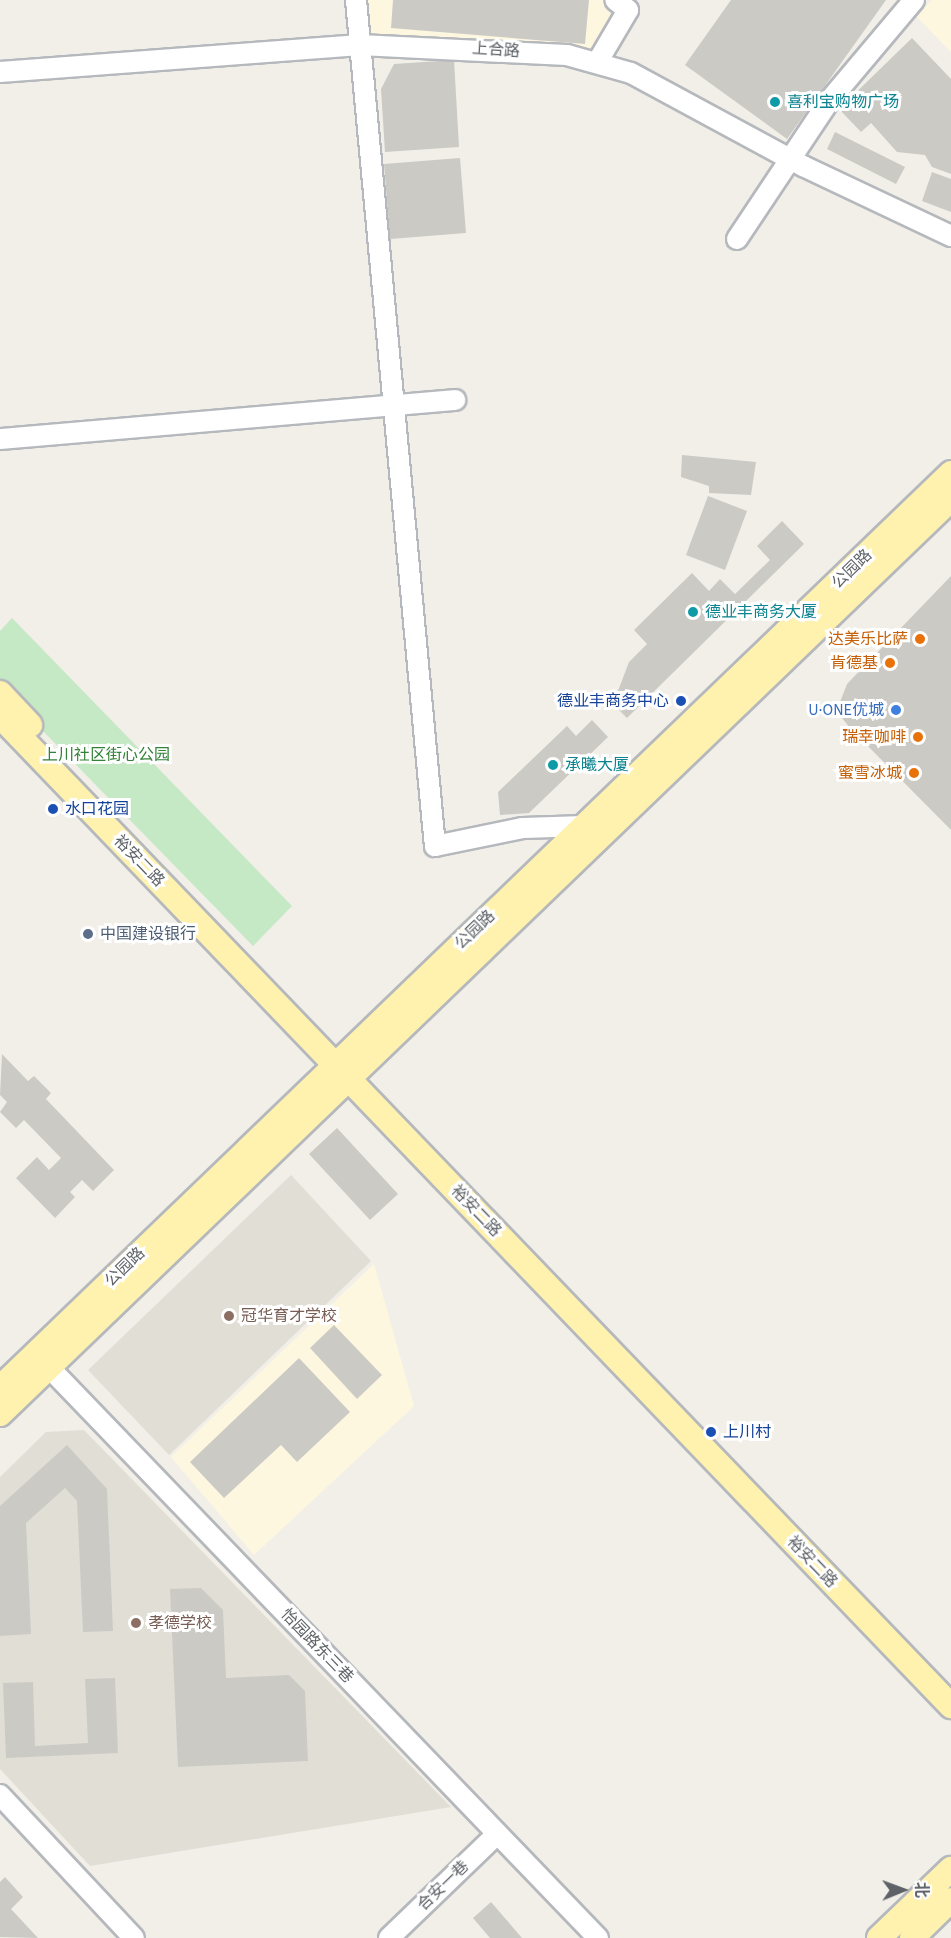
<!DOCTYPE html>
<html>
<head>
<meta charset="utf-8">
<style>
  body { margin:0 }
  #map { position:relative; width:951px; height:1938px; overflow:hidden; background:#f1efe8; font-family:"Source Sans 3","Noto Sans SC",sans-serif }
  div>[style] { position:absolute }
  .commercial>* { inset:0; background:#fef7e0 }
  .education>* { inset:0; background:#e1ded6 }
  .green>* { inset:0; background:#c5e8c5 }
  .building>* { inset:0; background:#cccac5 }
  .roads { filter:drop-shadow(2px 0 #b5b8bc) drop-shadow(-2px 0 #b5b8bc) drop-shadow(0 2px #b5b8bc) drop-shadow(0 -2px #b5b8bc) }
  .minor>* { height:20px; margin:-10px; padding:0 10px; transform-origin:10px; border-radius:10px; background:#fff }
  .major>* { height:24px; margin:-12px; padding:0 12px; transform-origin:12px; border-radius:12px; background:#fff2af }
  .dots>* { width:16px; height:16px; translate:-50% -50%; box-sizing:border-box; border:3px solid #fff; border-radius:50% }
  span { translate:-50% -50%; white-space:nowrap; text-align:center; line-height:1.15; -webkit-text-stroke:6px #fff; paint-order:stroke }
  .street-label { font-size:16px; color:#5f6368 }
  .culture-label { font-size:16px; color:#0d838f }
  .left { translate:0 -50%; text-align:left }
  .food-label { font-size:16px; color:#c56008 }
  .right { translate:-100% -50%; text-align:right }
  .transit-label { font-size:16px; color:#164399 }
  .shop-label { font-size:16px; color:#366cbe }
  .park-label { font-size:16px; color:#348238 }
  .service-label { font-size:16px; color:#4e5e75 }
  .education-label { font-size:16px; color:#785e54 }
  .north { position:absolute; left:873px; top:1860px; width:60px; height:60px; -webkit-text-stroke:4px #fff; paint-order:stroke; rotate:89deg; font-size:16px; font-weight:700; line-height:24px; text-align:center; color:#5f6368 }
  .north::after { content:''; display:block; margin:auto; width:21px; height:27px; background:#5f6368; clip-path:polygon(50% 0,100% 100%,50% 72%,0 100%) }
</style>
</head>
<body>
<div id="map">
  <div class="commercial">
    <div style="clip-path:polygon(361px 0,608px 0,622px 11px,595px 57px,365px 39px)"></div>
    <div style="clip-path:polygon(932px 0,951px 0,951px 52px,916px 16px)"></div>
    <div style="clip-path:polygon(374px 1264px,414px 1406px,254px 1555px,171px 1457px)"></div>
  </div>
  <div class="education">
    <div style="clip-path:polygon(291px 1175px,371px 1261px,169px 1455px,88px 1370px)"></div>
    <div style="clip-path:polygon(84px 1430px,451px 1807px,90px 1866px,0 1769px,0 1477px,46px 1432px)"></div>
  </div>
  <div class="green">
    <div style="clip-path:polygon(12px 618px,292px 906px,253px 946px,0 687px,0 631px)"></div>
  </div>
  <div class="building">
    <div style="clip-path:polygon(393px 0,589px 0,585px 44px,391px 28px)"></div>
    <div style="clip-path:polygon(731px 0,886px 0,787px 139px,685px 65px)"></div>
    <div style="clip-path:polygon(912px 38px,951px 79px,951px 174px,932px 167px,925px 155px,897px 152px,871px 123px,861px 132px,839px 109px)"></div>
    <div style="clip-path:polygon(454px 60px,459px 147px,385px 152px,381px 89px,394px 64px)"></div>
    <div style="clip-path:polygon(835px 132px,905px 167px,896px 184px,827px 149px)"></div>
    <div style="clip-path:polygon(460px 158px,466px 233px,390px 239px,384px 164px)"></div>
    <div style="clip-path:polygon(932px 172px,951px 179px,951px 212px,922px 201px)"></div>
    <div style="clip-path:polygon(682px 455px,756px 462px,751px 495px,709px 493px,709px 486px,681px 477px)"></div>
    <div style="clip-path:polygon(708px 496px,747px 511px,725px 570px,686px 555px)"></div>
    <div style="clip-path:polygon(782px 521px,804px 544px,627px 718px,613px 704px,629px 662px,647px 644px,634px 630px,692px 573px,709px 591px,720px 579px,735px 594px,770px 560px,757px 546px)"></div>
    <div style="clip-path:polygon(951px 576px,951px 830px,850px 728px,842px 718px,840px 702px,847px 684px)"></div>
    <div style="clip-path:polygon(592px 720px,608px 737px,529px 813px,500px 815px,498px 792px,567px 726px,576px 736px)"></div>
    <div style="clip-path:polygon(2px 1054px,28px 1081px,34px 1076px,51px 1093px,46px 1099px,114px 1170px,93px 1191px,82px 1180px,70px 1192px,75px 1197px,55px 1218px,16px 1178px,37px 1157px,49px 1170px,61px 1158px,24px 1120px,16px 1128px,0 1112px,7px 1102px,0 1095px)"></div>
    <div style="clip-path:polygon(337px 1128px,398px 1194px,370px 1220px,309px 1154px)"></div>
    <div style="clip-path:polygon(334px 1325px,382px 1375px,357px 1399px,310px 1348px)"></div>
    <div style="clip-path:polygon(299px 1358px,350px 1412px,297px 1462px,281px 1445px,224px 1498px,190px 1462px)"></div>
    <div style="clip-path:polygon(67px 1445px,107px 1489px,113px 1631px,83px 1632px,77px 1501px,65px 1488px,26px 1523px,31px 1634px,0 1636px,0 1506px)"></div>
    <div style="clip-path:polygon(201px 1588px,223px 1610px,226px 1678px,289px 1675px,305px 1691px,308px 1761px,178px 1767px,170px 1589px)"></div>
    <div style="clip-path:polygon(115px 1678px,118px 1753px,6px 1758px,3px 1683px,33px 1682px,35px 1746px,88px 1743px,85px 1679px)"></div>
    <div style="clip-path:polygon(5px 1877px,23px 1897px,11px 1909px,38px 1938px,0 1937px,0 1882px)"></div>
    <div style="clip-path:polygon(491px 1902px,522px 1938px,490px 1938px,473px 1918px)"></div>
  </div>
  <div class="roads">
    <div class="minor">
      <div style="left:356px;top:0;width:850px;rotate:84.67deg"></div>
      <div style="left:435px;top:846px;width:90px;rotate:-11.6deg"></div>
      <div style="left:523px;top:828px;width:61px;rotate:-1.9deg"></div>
      <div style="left:598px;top:61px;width:59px;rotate:-59.5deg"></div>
      <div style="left:628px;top:10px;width:16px;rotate:-142deg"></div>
      <div style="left:0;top:72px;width:361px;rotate:-4.3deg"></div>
      <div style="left:360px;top:45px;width:207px;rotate:2.8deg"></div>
      <div style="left:567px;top:55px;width:66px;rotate:15.7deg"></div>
      <div style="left:631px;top:73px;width:196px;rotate:28.4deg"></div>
      <div style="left:803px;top:166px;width:164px;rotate:25.3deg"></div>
      <div style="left:737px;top:239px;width:166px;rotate:-56.3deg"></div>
      <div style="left:829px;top:101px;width:132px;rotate:-49.9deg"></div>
      <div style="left:0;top:439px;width:457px;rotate:-4.9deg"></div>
      <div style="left:40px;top:1358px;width:805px;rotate:46.11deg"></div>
      <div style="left:0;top:1795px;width:196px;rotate:46.9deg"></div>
      <div style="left:389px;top:1938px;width:150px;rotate:-43.9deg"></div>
    </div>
    <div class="major">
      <div style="left:0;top:693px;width:44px;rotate:46.8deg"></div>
      <div style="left:0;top:716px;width:1373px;rotate:46.15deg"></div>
      <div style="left:0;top:1388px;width:1320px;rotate:-43.89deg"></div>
      <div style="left:0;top:1414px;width:1320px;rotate:-43.89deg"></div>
      <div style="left:879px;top:1938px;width:100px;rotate:-43.8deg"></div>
      <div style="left:912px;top:1938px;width:54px;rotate:-44.3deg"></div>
    </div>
  </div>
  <div class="dots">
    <div style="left:775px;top:102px;background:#0f9aa8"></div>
    <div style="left:693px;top:612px;background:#0f9aa8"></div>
    <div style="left:920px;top:639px;background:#e8710a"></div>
    <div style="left:890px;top:663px;background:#e8710a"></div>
    <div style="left:681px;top:701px;background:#1a4fb4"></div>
    <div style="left:896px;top:710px;background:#3f7fe0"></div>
    <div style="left:918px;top:737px;background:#e8710a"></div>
    <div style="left:553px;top:765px;background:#0f9aa8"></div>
    <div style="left:914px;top:773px;background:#e8710a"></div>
    <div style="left:53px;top:809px;background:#1a4fb4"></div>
    <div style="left:88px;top:934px;background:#5c6f8a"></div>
    <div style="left:229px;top:1316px;background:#8d6e63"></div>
    <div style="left:711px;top:1432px;background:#1a4fb4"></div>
    <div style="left:136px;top:1623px;background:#8d6e63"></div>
  </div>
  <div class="street-label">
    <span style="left:496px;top:50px;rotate:4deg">上合路</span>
    <span style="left:852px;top:569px;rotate:-44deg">公园路</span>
    <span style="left:139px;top:861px;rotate:46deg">裕安二路</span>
    <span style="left:475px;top:930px;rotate:-44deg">公园路</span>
    <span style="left:476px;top:1211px;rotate:46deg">裕安二路</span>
    <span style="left:125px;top:1267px;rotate:-44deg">公园路</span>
    <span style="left:812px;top:1562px;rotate:46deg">裕安二路</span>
    <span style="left:317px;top:1646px;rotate:46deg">怡园路东三巷</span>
    <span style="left:443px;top:1886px;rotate:-44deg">合安一巷</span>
  </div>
  <div class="culture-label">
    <span class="left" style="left:787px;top:102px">喜利宝购物广场</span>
    <span class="left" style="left:705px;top:612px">德业丰商务大厦</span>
    <span class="left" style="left:565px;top:765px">承曦大厦</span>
  </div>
  <div class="food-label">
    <span class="right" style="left:908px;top:639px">达美乐比萨</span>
    <span class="right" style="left:878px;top:663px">肯德基</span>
    <span class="right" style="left:906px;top:737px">瑞幸咖啡</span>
    <span class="right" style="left:902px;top:773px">蜜雪冰城</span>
  </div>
  <div class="transit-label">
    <span class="right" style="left:669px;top:701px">德业丰商务中心</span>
    <span class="left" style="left:65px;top:809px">水口花园</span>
    <span class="left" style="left:723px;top:1432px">上川村</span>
  </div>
  <div class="shop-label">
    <span class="right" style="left:884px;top:710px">U·ONE优城</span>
  </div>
  <div class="park-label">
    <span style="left:106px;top:755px">上川社区街心公园</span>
  </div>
  <div class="service-label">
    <span class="left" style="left:100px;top:934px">中国建设银行</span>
  </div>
  <div class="education-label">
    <span class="left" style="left:241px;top:1316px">冠华育才学校</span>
    <span class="left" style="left:148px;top:1623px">孝德学校</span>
  </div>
  <div class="north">北</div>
</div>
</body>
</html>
